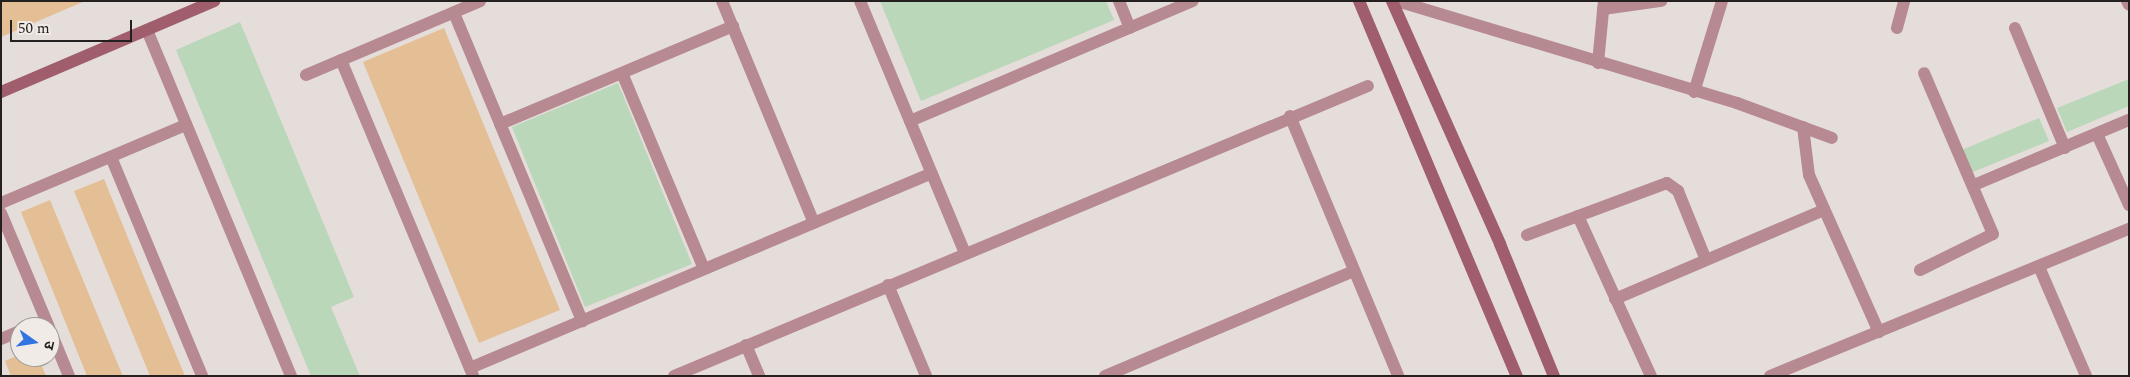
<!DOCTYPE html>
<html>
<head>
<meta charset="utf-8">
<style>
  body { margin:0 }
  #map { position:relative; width:2130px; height:377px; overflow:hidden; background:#e4ddda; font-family:Spectral,"Noto Sans Devanagari",serif }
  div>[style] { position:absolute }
  .green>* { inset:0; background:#bad7b9 }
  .building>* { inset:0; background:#e4bf96 }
  .street>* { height:12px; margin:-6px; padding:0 6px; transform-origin:6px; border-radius:6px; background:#b78991 }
  .secondary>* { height:12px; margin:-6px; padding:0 6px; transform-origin:6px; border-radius:6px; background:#a05e6c }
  span { translate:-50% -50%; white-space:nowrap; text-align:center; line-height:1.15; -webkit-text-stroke:4px #f1ebe7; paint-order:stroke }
  .frame { position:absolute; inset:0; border:2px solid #23201f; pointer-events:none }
  .north { position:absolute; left:10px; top:317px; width:50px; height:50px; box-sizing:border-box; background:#f1ebe7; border:1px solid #9f9a97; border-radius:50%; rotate:103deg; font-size:14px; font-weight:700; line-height:20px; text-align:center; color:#23201f }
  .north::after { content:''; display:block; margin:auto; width:18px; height:22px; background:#3275e2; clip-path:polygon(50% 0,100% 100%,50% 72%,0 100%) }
  .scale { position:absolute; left:10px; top:20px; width:122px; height:22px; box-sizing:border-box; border:2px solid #23201f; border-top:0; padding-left:6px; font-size:15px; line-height:18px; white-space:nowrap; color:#23201f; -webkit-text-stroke:4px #f1ebe7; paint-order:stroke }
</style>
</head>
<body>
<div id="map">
  <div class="green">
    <div style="clip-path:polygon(880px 1px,1106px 1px,1114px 20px,921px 101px)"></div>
    <div style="clip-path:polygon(240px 22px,354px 297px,331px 307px,360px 376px,311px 376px,176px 50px)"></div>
    <div style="clip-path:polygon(2129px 79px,2129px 106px,2067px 132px,2057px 108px)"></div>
    <div style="clip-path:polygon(618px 83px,692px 264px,585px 307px,512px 127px)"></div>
    <div style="clip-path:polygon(2039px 118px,2049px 141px,1968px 174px,1959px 151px)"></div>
  </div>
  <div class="building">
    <div style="clip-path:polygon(1px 1px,85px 1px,1px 37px)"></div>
    <div style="clip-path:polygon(444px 28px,560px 310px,479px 343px,363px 62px)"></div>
    <div style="clip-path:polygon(104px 179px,146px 282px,185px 376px,150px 376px,74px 191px)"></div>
    <div style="clip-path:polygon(50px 200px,114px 355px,123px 376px,87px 376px,21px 212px)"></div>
    <div style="clip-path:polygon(14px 357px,38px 357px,46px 376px,11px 376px,5px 361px)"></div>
  </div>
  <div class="street">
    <div style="left:722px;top:1px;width:240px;rotate:67.5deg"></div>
    <div style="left:860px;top:1px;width:273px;rotate:67.4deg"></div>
    <div style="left:1119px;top:1px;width:29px;rotate:68deg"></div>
    <div style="left:1397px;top:1px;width:355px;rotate:16.7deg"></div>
    <div style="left:1737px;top:103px;width:101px;rotate:20.2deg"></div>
    <div style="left:2127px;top:1px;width:4px;rotate:63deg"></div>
    <div style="left:1603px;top:9px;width:59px;rotate:-7.9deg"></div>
    <div style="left:454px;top:13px;width:334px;rotate:67.4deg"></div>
    <div style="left:1897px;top:28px;width:28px;rotate:-75deg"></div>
    <div style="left:2015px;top:28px;width:130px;rotate:67.4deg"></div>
    <div style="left:147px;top:30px;width:375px;rotate:67.4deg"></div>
    <div style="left:341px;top:60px;width:342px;rotate:67.3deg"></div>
    <div style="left:1598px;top:63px;width:62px;rotate:-84.5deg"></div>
    <div style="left:622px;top:73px;width:212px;rotate:67.3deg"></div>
    <div style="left:306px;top:75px;width:189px;rotate:-23deg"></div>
    <div style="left:1694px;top:92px;width:95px;rotate:-72.9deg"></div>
    <div style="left:1290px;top:116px;width:282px;rotate:67.4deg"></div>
    <div style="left:910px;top:121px;width:307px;rotate:-23deg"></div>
    <div style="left:500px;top:124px;width:253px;rotate:-22.8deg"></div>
    <div style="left:1803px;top:127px;width:48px;rotate:82.9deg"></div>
    <div style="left:1809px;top:175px;width:172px;rotate:66deg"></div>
    <div style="left:2097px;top:134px;width:78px;rotate:65.7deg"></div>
    <div style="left:111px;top:157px;width:237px;rotate:67.4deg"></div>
    <div style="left:1974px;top:185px;width:168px;rotate:-22.8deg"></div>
    <div style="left:1px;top:203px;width:201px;rotate:-22.9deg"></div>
    <div style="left:1px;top:213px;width:124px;rotate:67.2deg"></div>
    <div style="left:1578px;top:216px;width:176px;rotate:65.5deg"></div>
    <div style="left:1527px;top:235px;width:149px;rotate:-20.4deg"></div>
    <div style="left:1667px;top:183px;width:14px;rotate:36deg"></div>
    <div style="left:1678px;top:191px;width:74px;rotate:67.9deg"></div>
    <div style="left:2040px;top:269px;width:116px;rotate:66.7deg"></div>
    <div style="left:1920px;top:270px;width:81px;rotate:-26.3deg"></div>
    <div style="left:1993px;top:234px;width:175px;rotate:-113.2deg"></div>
    <div style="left:888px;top:285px;width:99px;rotate:67.3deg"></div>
    <div style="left:1615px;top:299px;width:227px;rotate:-23.1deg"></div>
    <div style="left:29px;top:327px;width:18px;rotate:-22deg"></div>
    <div style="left:50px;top:330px;width:50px;rotate:67.6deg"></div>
    <div style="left:1px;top:339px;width:21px;rotate:-23deg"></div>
    <div style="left:746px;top:345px;width:34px;rotate:67deg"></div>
    <div style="left:470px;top:368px;width:501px;rotate:-22.88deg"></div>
    <div style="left:674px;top:376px;width:752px;rotate:-22.68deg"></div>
    <div style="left:1105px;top:376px;width:270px;rotate:-22.9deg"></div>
    <div style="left:1770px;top:376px;width:388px;rotate:-22.3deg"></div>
  </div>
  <div class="secondary">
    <div style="left:1359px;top:1px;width:407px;rotate:67.2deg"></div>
    <div style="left:1392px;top:1px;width:266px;rotate:66deg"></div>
    <div style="left:1500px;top:244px;width:143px;rotate:67.8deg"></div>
    <div style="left:1px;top:92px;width:232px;rotate:-23.1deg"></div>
  </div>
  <div class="frame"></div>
  <div class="north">उ</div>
  <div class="scale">50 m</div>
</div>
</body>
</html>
